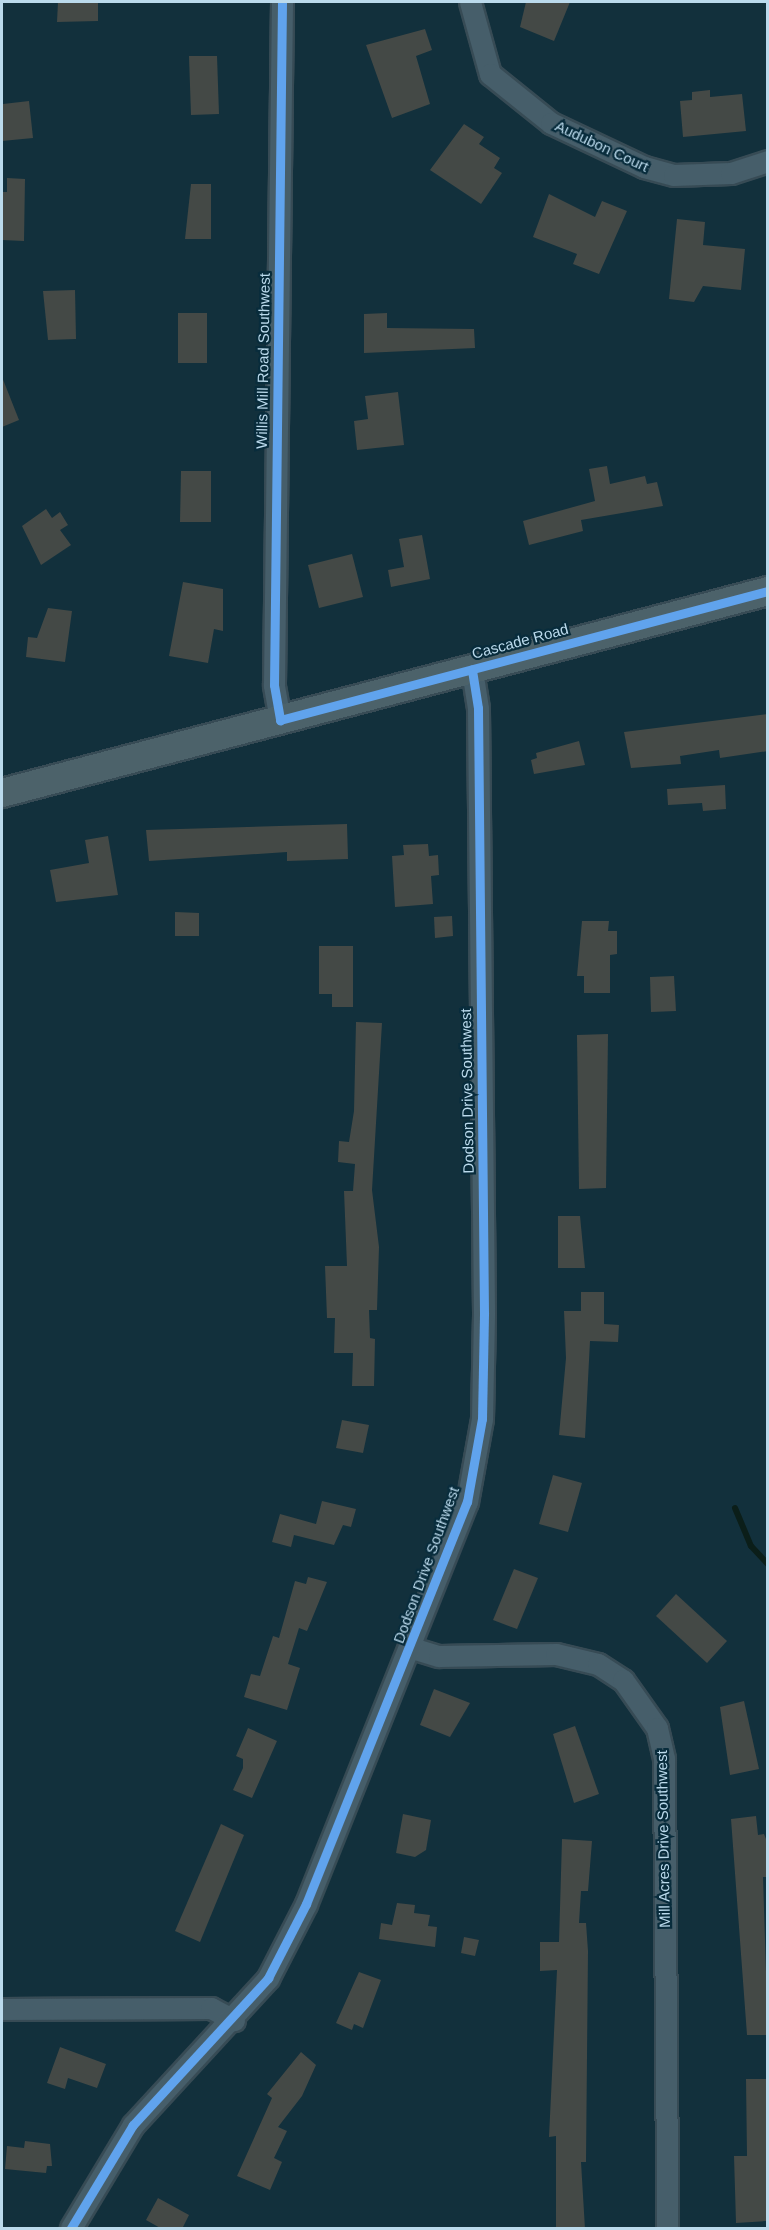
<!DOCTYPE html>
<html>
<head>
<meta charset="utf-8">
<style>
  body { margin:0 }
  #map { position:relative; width:769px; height:2230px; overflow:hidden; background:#12303c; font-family:Arial,sans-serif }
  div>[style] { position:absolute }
  .stream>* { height:6px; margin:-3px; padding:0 3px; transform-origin:3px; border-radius:3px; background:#0b1e19 }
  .building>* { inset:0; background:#444946 }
  .roads { filter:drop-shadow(2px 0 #374b55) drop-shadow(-2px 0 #374b55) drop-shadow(0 2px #374b55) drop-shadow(0 -2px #374b55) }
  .minor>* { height:21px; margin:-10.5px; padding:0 10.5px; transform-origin:10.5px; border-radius:10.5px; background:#465e6a }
  .secondary>* { height:28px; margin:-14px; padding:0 14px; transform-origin:14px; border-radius:14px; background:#4c626a }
  .cycleway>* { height:9px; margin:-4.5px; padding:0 4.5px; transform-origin:4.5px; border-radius:4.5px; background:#60a3ed }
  span { translate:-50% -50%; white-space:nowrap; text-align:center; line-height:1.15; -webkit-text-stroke:4.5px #082c3c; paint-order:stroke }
  .street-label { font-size:15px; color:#bbdaec }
  .frame { position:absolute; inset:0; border:3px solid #bbdaec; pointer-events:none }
</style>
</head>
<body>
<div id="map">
  <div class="stream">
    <div style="left:735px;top:1508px;width:41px;rotate:67.2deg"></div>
    <div style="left:751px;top:1546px;width:25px;rotate:47deg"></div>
  </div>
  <div class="building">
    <div style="clip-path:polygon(58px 2px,98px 2px,98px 21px,57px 22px)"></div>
    <div style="clip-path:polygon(526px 2px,570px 2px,554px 41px,520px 27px)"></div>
    <div style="clip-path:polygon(425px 29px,432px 50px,416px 56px,430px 104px,392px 118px,366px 45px)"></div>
    <div style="clip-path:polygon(189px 56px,217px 56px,219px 114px,191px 115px)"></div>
    <div style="clip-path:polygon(710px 90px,710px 97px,742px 94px,746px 131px,683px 137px,680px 101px,692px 100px,692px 92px)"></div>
    <div style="clip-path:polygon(29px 101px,33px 138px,2px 141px,3px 104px)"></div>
    <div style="clip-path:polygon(464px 124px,484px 137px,479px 144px,500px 158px,494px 168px,502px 173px,481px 204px,430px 170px)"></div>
    <div style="clip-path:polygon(7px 178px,25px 179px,24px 241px,2px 240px,2px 192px,7px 192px)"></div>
    <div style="clip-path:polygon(191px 184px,211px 184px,211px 239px,185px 239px)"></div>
    <div style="clip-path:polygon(549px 194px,595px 217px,602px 201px,627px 211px,599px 274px,573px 264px,577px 254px,533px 237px)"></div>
    <div style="clip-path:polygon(677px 219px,705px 222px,703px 245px,745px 249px,741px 290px,703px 286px,694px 302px,669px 299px)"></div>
    <div style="clip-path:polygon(75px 290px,76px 339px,48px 340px,43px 291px)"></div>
    <div style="clip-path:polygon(178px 313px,207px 313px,207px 363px,178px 363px)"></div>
    <div style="clip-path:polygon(387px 313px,387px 328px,474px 329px,475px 348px,364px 353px,364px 314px)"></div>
    <div style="clip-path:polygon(2px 377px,19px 420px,2px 427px)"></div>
    <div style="clip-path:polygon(398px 392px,404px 445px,357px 450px,354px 421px,368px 419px,365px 396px)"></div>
    <div style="clip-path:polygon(607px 466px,610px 484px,645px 476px,647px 484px,657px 482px,663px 506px,581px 520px,583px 531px,529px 545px,523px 521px,595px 501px,589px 469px)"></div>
    <div style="clip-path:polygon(181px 471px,211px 471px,211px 522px,180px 522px)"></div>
    <div style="clip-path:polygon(46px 509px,52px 518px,60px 512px,68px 525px,60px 530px,71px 545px,41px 565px,22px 526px)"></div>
    <div style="clip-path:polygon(422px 535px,430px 579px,391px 587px,388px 570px,404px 567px,399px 539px)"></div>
    <div style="clip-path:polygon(352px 554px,363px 597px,319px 608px,308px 565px)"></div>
    <div style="clip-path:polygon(183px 582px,223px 589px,223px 631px,214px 629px,208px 663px,169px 656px)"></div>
    <div style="clip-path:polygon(48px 608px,72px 611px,65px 662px,26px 657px,28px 637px,37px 638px)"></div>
    <div style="clip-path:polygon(768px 714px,768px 751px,720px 758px,719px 750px,680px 756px,681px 764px,631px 768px,624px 732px)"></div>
    <div style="clip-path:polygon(579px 741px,585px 765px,534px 774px,531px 760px,537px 758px,536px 753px)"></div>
    <div style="clip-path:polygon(725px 785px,726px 809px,703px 811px,702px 803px,668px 805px,667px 789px)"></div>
    <div style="clip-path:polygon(347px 824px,348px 859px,287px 861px,287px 852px,149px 861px,146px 830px)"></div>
    <div style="clip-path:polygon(108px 836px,118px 895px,56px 902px,50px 870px,89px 863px,85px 840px)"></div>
    <div style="clip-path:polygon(428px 844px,429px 856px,438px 855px,439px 875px,431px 876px,433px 904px,395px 907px,392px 856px,404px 855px,403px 845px)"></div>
    <div style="clip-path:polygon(175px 912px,199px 913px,199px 936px,175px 936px)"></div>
    <div style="clip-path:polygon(452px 916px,453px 936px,435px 938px,434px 917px)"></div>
    <div style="clip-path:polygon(582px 921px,609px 921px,608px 931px,617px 931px,617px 954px,610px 955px,610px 993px,584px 993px,584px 976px,577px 976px)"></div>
    <div style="clip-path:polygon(319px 946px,353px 946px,353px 1007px,332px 1007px,332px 994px,319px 994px)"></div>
    <div style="clip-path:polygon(674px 976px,676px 1011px,651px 1012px,650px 977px)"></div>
    <div style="clip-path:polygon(356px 1022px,382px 1023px,372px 1190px,379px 1247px,377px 1310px,369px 1310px,370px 1338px,375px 1339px,374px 1386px,352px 1386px,353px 1353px,334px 1353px,335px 1318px,327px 1318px,325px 1266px,347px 1266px,344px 1191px,353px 1191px,355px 1164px,338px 1162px,339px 1141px,349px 1142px,354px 1111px)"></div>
    <div style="clip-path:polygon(608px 1034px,606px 1188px,579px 1189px,577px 1035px)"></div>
    <div style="clip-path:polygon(558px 1216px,580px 1216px,585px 1268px,558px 1268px)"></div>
    <div style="clip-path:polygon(581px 1292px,604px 1292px,604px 1324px,619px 1325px,618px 1342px,590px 1341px,585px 1438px,559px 1435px,566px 1358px,564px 1311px,581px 1311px)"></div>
    <div style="clip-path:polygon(342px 1420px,369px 1425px,363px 1453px,336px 1448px)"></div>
    <div style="clip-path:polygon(553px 1475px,582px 1483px,568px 1532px,539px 1524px)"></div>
    <div style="clip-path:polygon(322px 1501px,356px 1509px,351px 1527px,343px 1525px,334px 1545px,294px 1535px,291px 1547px,272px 1542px,280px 1514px,316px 1524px)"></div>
    <div style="clip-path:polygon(514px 1569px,538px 1578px,517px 1629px,493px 1620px)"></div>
    <div style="clip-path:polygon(308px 1577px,327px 1582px,307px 1631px,299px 1628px,288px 1664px,300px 1668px,287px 1710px,244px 1697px,251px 1674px,260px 1676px,273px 1636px,279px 1638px,295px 1581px,306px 1584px)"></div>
    <div style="clip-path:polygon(676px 1594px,727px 1641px,707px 1663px,656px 1616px)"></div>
    <div style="clip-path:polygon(434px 1689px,470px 1703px,450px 1737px,420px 1725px)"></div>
    <div style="clip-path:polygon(744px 1701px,759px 1769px,730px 1775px,720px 1707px)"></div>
    <div style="clip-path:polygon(575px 1726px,599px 1794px,574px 1803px,553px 1734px)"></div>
    <div style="clip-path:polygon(248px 1728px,277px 1741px,252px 1798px,233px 1790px,243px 1768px,243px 1759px,236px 1756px)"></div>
    <div style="clip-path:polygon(403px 1814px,431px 1820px,426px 1850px,415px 1857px,396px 1853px)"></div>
    <div style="clip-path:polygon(756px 1816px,758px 1835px,764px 1834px,768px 1844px,768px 1877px,763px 1877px,768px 2035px,747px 2035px,731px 1819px)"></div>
    <div style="clip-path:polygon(221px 1824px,244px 1835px,200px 1942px,175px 1931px)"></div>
    <div style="clip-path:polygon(562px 1839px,592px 1841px,588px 1891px,581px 1891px,579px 1923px,586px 1923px,588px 1951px,586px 2162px,581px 2162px,585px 2229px,556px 2229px,556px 2136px,549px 2137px,557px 1970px,540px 1971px,540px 1942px,559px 1942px)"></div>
    <div style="clip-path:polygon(397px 1903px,415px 1905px,414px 1913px,430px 1915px,428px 1926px,437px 1927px,435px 1947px,379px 1939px,381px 1923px,392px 1925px)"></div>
    <div style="clip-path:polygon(464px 1937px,479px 1940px,475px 1956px,461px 1953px)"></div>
    <div style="clip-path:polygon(359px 1972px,381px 1980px,363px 2028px,354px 2024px,352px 2030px,336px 2023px)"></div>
    <div style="clip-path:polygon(60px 2047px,106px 2064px,97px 2088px,68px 2078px,65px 2089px,47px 2083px)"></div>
    <div style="clip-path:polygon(301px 2052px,316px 2065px,302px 2096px,278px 2127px,287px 2131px,274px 2158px,282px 2162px,270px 2190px,237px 2176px,272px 2098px,267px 2094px)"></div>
    <div style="clip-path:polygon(746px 2079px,768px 2079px,766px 2221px,736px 2223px,734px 2156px,747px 2156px)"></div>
    <div style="clip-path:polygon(25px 2141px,50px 2144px,52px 2166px,47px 2166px,46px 2173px,5px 2169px,7px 2146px,24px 2148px)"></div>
    <div style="clip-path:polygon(158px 2198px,189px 2215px,182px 2229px,162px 2229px,146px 2220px)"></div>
  </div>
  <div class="roads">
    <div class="minor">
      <div style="left:470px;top:2px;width:75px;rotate:74.5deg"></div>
      <div style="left:490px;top:74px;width:78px;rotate:38.8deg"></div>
      <div style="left:551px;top:123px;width:103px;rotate:25.3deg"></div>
      <div style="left:644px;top:167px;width:31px;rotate:15deg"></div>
      <div style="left:674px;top:175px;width:57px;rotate:-2deg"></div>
      <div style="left:731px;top:173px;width:39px;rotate:-18deg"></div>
      <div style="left:280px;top:720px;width:36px;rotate:-100deg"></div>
      <div style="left:274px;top:685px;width:683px;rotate:-89.33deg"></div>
      <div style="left:412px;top:1648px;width:28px;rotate:17deg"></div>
      <div style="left:439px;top:1656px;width:117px;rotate:-1deg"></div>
      <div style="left:556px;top:1654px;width:43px;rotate:13.4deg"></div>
      <div style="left:598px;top:1664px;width:30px;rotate:33deg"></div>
      <div style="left:623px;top:1680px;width:59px;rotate:54.7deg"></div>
      <div style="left:657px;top:1728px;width:32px;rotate:77deg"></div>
      <div style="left:664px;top:1759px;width:469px;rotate:89.6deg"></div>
      <div style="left:2px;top:2009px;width:209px;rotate:-0.3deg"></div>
      <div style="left:211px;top:2008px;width:26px;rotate:28deg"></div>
      <div style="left:71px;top:2228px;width:120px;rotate:-59deg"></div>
      <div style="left:133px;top:2125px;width:200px;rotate:-47.4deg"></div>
      <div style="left:268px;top:1978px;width:83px;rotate:-62.8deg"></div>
      <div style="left:306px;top:1904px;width:433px;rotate:-68.2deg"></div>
      <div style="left:467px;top:1502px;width:84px;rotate:-79.8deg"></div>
      <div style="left:482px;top:1419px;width:106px;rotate:-88.9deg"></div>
      <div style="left:484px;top:1313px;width:605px;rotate:-90.57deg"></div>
      <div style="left:478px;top:708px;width:39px;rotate:-99deg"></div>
    </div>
    <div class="secondary">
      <div style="left:2px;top:793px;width:792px;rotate:-14.77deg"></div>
    </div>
  </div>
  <div class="cycleway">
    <div style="left:282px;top:2px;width:683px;rotate:90.67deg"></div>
    <div style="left:274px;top:685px;width:36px;rotate:80deg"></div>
    <div style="left:280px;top:720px;width:505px;rotate:-14.81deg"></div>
    <div style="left:71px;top:2228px;width:120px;rotate:-59deg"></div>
    <div style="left:133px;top:2125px;width:200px;rotate:-47.4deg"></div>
    <div style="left:268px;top:1978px;width:83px;rotate:-62.8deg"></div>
    <div style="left:306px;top:1904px;width:433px;rotate:-68.2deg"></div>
    <div style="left:467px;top:1502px;width:84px;rotate:-79.8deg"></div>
    <div style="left:482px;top:1419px;width:106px;rotate:-88.9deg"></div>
    <div style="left:484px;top:1313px;width:605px;rotate:-90.57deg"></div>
    <div style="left:478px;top:708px;width:39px;rotate:-99deg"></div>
  </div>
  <div class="street-label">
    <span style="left:602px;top:146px;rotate:25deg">Audubon Court</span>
    <span style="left:263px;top:361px;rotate:-89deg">Willis Mill Road Southwest</span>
    <span style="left:520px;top:641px;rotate:-15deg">Cascade Road</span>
    <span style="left:467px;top:1091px;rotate:-91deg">Dodson Drive Southwest</span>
    <span style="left:426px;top:1565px;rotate:-70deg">Dodson Drive Southwest</span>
    <span style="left:663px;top:1839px;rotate:-91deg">Mill Acres Drive Southwest</span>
  </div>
  <div class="frame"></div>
</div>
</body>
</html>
